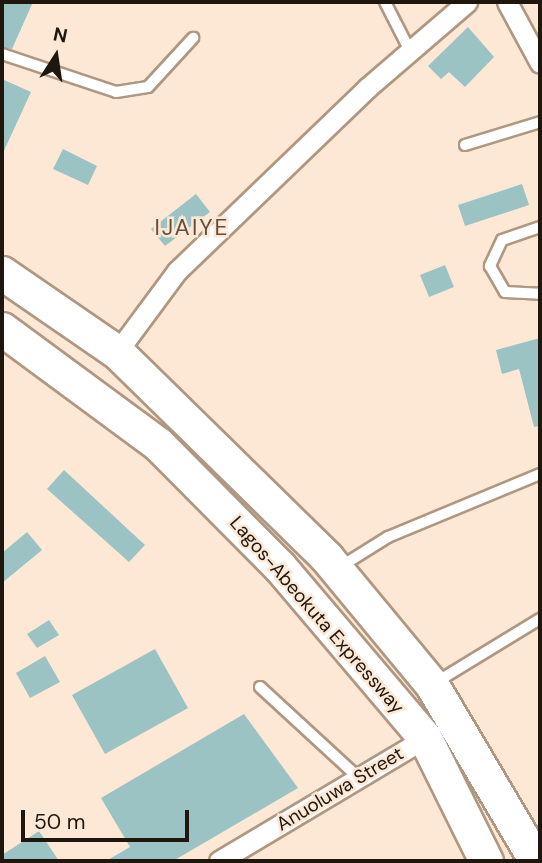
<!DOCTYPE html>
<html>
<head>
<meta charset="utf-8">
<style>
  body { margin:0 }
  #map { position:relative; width:542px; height:863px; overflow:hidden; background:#fde8d6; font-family:"DM Sans",sans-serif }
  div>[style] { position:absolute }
  .building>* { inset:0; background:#9bc3c3 }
  .roads { filter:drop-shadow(2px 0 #af9781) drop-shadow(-2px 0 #af9781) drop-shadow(0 2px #af9781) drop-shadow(0 -2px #af9781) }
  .service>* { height:10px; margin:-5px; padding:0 5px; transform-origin:5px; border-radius:5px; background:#fff }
  .minor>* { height:19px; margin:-9.5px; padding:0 9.5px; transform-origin:9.5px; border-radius:9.5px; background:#fff }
  .trunk>* { height:33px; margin:-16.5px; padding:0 16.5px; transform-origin:16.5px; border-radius:16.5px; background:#fff }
  span { translate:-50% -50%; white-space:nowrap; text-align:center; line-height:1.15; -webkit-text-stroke:5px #fde8d6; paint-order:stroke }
  .street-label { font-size:19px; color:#1f160e }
  .quarter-label { font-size:23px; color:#654f3c; letter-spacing:2px }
  .frame { position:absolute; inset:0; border:4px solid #1f160e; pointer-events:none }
  .north { position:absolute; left:21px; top:21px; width:70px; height:70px; -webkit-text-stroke:5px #fde8d6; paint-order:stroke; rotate:12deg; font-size:19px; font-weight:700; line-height:28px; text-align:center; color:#1f160e }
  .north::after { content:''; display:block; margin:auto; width:24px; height:32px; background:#1f160e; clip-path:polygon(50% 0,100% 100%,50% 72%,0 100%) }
  .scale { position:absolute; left:21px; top:810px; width:168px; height:32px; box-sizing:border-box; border:4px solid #1f160e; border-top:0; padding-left:9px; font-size:21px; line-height:24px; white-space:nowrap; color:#1f160e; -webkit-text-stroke:5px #fde8d6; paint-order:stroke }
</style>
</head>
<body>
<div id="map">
  <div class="building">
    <div style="clip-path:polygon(2px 2px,33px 2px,12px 49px,2px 47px)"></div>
    <div style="clip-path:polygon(468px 27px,494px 57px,465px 87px,449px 72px,441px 79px,428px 66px)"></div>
    <div style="clip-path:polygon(2px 79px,31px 92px,2px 155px)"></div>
    <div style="clip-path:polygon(63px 149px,97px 166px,88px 185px,53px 169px)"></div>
    <div style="clip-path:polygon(522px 184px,529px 205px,465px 226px,458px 205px)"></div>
    <div style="clip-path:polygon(196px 194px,210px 212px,165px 246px,151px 229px)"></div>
    <div style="clip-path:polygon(445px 265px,454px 287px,429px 297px,420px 275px)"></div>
    <div style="clip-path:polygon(540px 338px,540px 426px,534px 427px,519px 369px,502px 374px,496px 350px)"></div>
    <div style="clip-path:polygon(64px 470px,145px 545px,129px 562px,47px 489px)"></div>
    <div style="clip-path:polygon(27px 532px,42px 550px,2px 583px,2px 553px)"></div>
    <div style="clip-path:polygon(49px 620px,59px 635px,37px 648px,27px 634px)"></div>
    <div style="clip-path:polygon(155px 649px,188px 708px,105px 754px,72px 695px)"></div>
    <div style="clip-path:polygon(45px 656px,60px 682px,30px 698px,16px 673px)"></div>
    <div style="clip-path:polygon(244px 714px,298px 788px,173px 861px,106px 861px,130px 847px,101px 798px)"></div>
    <div style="clip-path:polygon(39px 831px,59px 861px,2px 861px,2px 855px)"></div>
  </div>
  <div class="roads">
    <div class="service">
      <div style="left:385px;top:2px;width:53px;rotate:62.9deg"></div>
      <div style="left:2px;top:54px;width:120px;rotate:18.4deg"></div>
      <div style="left:116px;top:92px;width:32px;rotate:-9deg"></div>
      <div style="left:148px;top:87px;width:67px;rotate:-47.4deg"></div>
      <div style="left:465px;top:145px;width:78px;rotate:-17deg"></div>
      <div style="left:540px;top:227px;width:40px;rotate:161.1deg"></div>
      <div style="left:502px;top:240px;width:29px;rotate:115deg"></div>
      <div style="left:490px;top:266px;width:30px;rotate:60deg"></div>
      <div style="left:505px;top:292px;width:35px;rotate:3deg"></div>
      <div style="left:340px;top:567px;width:57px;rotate:-32deg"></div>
      <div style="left:388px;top:537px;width:165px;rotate:-22.5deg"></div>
      <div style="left:435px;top:683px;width:123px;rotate:-31.4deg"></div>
      <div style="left:260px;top:687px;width:134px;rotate:42.6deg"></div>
    </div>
    <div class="minor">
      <div style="left:507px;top:2px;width:69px;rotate:61.6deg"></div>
      <div style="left:117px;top:352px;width:101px;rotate:-53.5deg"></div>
      <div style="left:177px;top:271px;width:264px;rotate:-43.9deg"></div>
      <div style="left:367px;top:88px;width:132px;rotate:-40.7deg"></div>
      <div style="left:219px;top:861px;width:240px;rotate:-30.8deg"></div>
    </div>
    <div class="trunk">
      <div style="left:2px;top:273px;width:140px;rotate:34.5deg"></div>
      <div style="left:117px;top:352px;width:294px;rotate:44.4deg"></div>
      <div style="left:327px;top:558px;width:165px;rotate:50.4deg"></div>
      <div style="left:432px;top:685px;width:204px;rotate:59.4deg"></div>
      <div style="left:2px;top:329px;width:194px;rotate:36.4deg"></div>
      <div style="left:158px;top:444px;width:173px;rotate:45.2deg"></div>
      <div style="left:280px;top:567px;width:224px;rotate:49.7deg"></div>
      <div style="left:425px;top:738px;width:137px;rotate:63.6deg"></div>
    </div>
  </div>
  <div class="street-label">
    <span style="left:317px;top:615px;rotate:49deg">Lagos-Abeokuta Expressway</span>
    <span style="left:340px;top:789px;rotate:-31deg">Anuoluwa Street</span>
  </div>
  <div class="quarter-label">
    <span style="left:192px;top:227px">IJAIYE</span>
  </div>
  <div class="frame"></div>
  <div class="north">N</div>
  <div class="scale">50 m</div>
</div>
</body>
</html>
